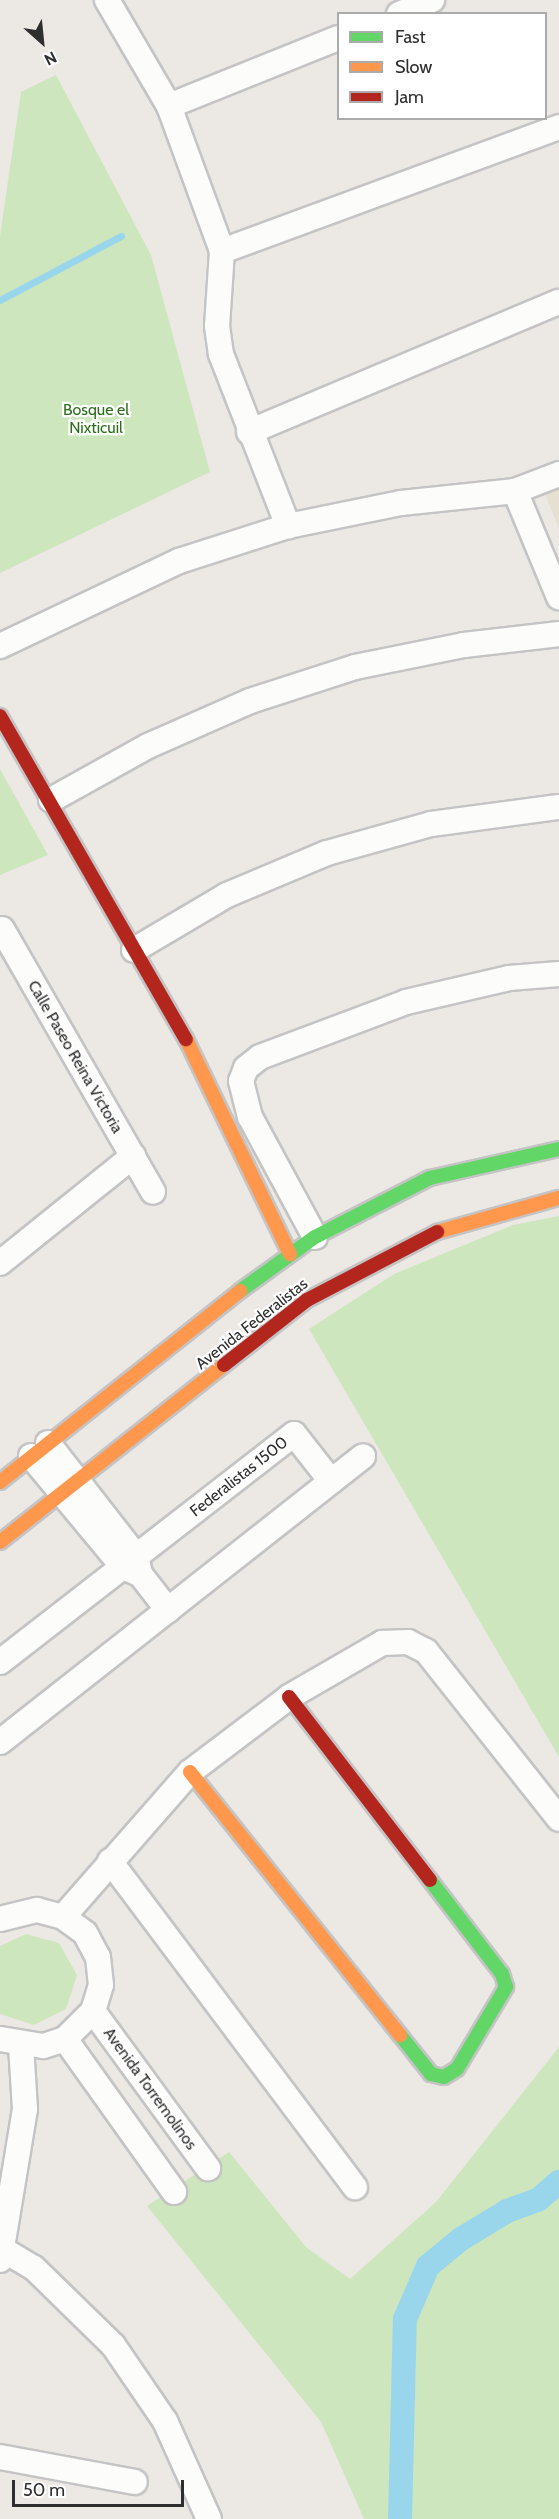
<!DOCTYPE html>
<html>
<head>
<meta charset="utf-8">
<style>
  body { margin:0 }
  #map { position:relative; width:559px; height:2519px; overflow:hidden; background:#ece8e4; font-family:Cabin,sans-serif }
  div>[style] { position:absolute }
  .education>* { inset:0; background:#e6e0d3 }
  .green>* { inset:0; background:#cee6be }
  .stream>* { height:7px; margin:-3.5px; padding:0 3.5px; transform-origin:3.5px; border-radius:3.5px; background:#99d6ec }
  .canal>* { height:24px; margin:-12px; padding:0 12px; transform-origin:12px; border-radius:12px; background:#99d6ec }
  .roads { filter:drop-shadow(2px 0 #c5c4c5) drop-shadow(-2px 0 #c5c4c5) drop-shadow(0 2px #c5c4c5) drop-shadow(0 -2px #c5c4c5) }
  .street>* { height:24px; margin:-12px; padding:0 12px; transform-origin:12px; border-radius:12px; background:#fcfcfb }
  .fast>* { height:14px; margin:-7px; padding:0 7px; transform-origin:7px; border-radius:7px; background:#63d668 }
  .slow>* { height:14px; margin:-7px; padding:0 7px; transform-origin:7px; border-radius:7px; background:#ff974d }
  .jam>* { height:14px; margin:-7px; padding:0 7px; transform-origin:7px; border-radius:7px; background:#b3261e }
  span { translate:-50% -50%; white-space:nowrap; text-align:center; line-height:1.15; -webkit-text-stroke:4.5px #fff; paint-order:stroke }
  .park-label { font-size:16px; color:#2c6e1b }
  .street-label { font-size:16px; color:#2e2e2e }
  .legend { position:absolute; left:337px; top:12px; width:210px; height:108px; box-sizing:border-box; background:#fff; border:2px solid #ababab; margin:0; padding:8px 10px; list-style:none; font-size:18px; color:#2e2e2e }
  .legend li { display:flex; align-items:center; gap:12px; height:30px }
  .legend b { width:30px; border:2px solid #ababab }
  .north { position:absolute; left:12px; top:12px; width:60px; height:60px; -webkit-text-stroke:4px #fff; paint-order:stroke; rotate:153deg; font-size:16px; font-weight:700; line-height:24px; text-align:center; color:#2e2e2e }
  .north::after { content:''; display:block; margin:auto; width:21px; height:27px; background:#2e2e2e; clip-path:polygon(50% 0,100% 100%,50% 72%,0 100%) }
  .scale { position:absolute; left:12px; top:2480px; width:172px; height:27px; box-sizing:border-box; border:3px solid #2e2e2e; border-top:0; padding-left:8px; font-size:18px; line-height:21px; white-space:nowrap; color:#2e2e2e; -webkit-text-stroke:4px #fff; paint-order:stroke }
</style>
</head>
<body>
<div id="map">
  <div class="education">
    <div style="clip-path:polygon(559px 488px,559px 529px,545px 494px)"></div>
  </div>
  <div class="green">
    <div style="clip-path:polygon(56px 75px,151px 255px,210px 472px,0 573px,0 236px,21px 92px)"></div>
    <div style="clip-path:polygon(0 769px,48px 855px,0 875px)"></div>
    <div style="clip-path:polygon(559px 1216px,559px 1757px,309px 1329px,394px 1274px,513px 1225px)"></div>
    <div style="clip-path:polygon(26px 1934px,59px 1943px,77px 1975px,66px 2009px,34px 2025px,0 2014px,0 1946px)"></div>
    <div style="clip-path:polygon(559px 2047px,559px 2519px,364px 2519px,321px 2422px,147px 2206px,229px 2152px,306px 2247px,350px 2279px,436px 2202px)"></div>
  </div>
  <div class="stream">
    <div style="left:0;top:300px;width:137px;rotate:-27.9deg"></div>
  </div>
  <div class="canal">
    <div style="left:400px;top:2519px;width:200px;rotate:-88.6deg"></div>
    <div style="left:405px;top:2319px;width:58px;rotate:-66.5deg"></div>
    <div style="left:428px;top:2266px;width:43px;rotate:-39.3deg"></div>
    <div style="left:461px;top:2239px;width:54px;rotate:-31.3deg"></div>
    <div style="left:507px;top:2211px;width:33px;rotate:-20deg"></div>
    <div style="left:538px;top:2200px;width:28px;rotate:-41deg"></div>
  </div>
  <div class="roads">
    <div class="street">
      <div style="left:107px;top:0;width:123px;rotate:59.7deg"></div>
      <div style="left:169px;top:106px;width:154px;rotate:69.9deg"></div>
      <div style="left:222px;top:251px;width:75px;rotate:93.8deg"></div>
      <div style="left:217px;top:326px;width:28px;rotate:82deg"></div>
      <div style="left:221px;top:354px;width:185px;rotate:68.7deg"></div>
      <div style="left:399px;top:14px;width:36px;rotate:-23deg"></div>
      <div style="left:169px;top:106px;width:182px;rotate:-21.9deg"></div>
      <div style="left:222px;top:251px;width:359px;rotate:-20.2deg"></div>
      <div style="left:249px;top:432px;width:336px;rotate:-22.8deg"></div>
      <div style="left:515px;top:491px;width:115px;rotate:67.5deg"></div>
      <div style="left:0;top:646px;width:198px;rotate:-25.4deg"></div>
      <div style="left:179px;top:561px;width:114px;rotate:-17.8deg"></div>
      <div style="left:288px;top:526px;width:115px;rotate:-11.5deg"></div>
      <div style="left:401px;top:503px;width:115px;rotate:-6deg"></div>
      <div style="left:515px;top:491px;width:47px;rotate:-21.1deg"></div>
      <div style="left:51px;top:800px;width:111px;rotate:-29.1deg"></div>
      <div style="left:148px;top:746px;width:111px;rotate:-23.8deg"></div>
      <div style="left:250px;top:701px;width:110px;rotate:-17.9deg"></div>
      <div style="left:355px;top:667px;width:111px;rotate:-11.4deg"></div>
      <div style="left:464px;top:645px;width:96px;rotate:-6.6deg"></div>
      <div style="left:2px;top:929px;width:303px;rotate:60.1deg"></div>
      <div style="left:134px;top:950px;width:108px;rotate:-30.6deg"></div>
      <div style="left:227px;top:895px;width:108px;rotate:-22.8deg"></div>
      <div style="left:327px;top:853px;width:108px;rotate:-15.6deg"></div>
      <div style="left:431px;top:824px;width:129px;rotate:-7.6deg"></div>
      <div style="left:315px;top:1237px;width:136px;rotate:-118.4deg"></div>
      <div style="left:250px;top:1117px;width:37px;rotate:-104deg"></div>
      <div style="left:241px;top:1081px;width:14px;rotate:-69deg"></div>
      <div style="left:246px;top:1068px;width:18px;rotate:-38deg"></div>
      <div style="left:260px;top:1057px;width:156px;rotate:-20.6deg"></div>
      <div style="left:406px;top:1002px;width:106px;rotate:-13.1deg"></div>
      <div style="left:509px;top:978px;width:50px;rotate:-4.6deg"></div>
      <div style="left:0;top:1263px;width:171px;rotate:-38.8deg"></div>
      <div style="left:48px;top:1443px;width:143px;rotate:52.1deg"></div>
      <div style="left:136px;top:1556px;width:18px;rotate:77deg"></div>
      <div style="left:140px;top:1574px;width:46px;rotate:52.1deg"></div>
      <div style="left:31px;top:1456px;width:144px;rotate:50.3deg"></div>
      <div style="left:123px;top:1567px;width:15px;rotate:23deg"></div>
      <div style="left:0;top:1662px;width:372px;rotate:-37.8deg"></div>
      <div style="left:294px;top:1434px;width:60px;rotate:51.8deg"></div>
      <div style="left:0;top:1742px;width:462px;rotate:-38.2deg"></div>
      <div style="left:110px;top:1861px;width:408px;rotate:53.1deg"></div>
      <div style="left:63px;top:1917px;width:193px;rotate:-48.8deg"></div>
      <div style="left:190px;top:1772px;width:124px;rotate:-37.1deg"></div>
      <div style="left:289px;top:1697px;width:108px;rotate:-30.1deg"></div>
      <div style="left:382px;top:1643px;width:26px;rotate:-2deg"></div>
      <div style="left:408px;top:1642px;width:20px;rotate:27deg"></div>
      <div style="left:426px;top:1651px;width:214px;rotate:51.6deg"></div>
      <div style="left:0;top:1919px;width:38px;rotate:-14deg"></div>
      <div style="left:37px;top:1910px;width:27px;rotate:15deg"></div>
      <div style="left:63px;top:1917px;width:27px;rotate:36deg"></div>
      <div style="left:85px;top:1933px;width:27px;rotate:62deg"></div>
      <div style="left:98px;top:1957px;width:28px;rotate:84deg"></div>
      <div style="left:101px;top:1985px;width:27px;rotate:107deg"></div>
      <div style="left:93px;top:2011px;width:40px;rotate:135deg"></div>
      <div style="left:65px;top:2039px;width:23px;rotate:162deg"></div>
      <div style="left:43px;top:2046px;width:44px;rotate:-170.8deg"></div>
      <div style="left:93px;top:2011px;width:195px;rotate:53.8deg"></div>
      <div style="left:65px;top:2039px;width:188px;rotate:54.5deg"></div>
      <div style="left:2px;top:2249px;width:37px;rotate:31deg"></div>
      <div style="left:34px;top:2268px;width:110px;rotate:44.3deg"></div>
      <div style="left:113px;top:2345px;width:92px;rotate:55.6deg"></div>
      <div style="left:165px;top:2421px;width:107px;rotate:65.8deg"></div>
      <div style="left:0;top:2260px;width:153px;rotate:-80.6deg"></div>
      <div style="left:25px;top:2109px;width:63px;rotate:-93.6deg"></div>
      <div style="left:0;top:2457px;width:137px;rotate:10.5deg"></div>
    </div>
    <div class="fast">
      <div style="left:240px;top:1291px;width:92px;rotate:-35.8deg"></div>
      <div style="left:315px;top:1237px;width:129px;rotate:-27.2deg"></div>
      <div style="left:430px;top:1178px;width:132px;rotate:-12.7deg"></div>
      <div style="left:400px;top:2035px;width:50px;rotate:51.5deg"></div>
      <div style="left:431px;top:2074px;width:13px;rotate:13deg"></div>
      <div style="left:444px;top:2077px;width:15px;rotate:-32deg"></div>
      <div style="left:457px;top:2069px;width:96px;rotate:-59.1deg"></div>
      <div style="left:506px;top:1987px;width:14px;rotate:-107deg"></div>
      <div style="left:502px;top:1974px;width:118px;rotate:-127.5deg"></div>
    </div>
    <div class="slow">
      <div style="left:186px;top:1039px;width:239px;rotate:64.2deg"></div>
      <div style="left:437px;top:1232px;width:127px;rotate:-15.6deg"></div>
      <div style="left:0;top:1482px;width:307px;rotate:-38.5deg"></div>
      <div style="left:0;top:1542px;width:285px;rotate:-38.3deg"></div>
      <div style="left:190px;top:1772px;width:337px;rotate:51.4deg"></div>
    </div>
    <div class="jam">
      <div style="left:0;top:716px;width:373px;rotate:60.1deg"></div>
      <div style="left:224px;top:1365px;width:105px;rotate:-38.1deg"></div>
      <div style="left:307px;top:1300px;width:147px;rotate:-27.6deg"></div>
      <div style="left:289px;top:1697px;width:231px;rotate:52.4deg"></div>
    </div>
  </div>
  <div class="park-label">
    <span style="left:96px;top:419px">Bosque el<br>Nixticuil</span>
  </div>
  <div class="street-label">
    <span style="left:75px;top:1057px;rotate:60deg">Calle Paseo Reina Victoria</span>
    <span style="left:252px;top:1324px;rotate:-38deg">Avenida Federalistas</span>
    <span style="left:239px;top:1477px;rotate:-38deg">Federalistas 1500</span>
    <span style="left:150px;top:2089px;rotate:54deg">Avenida Torremolinos</span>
  </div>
  <ul class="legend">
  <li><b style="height:8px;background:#63d668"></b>Fast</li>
  <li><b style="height:8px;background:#ff974d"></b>Slow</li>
  <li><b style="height:8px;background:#b3261e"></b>Jam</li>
  </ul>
  <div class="north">N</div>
  <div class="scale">50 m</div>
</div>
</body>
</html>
